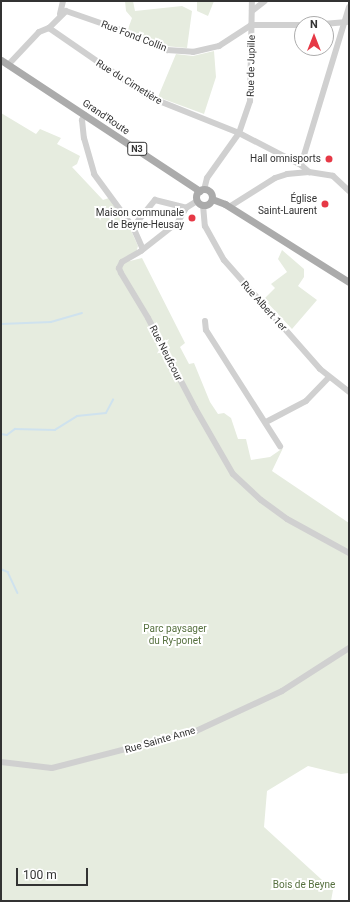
<!DOCTYPE html>
<html>
<head>
<meta charset="utf-8">
<style>
  body { margin:0 }
  #map { position:relative; width:350px; height:902px; overflow:hidden; background:#fff; font-family:Roboto,sans-serif }
  div>[style] { position:absolute }
  .green>* { inset:0; background:#e6ecdf }
  .stream>* { height:1.5px; margin:-0.75px; padding:0 0.75px; transform-origin:0.75px; border-radius:0.75px; background:#cfe2ee }
  .minor>* { height:6px; margin:-3px; padding:0 3px; transform-origin:3px; border-radius:3px; background:#d0d0d0 }
  .major>* { height:7px; margin:-3.5px; padding:0 3.5px; transform-origin:3.5px; border-radius:3.5px; background:#ababab }
  .major>.ring { margin:-3.5px; padding:0; box-sizing:content-box; background:none; border:7px solid #ababab; border-radius:50% }
  .dots>* { width:11px; height:11px; translate:-50% -50%; box-sizing:border-box; border:2px solid #fff; border-radius:50% }
  span { translate:-50% -50%; white-space:nowrap; text-align:center; line-height:1.15; -webkit-text-stroke:4px #fff; paint-order:stroke }
  .shield-label span { padding:1px 3px; background:#fff; border:1px solid; border-radius:3px; -webkit-text-stroke-width:0 }
  .shield-label { font-size:9px; color:#333; font-weight:700 }
  .street-label { font-size:10px; color:#333 }
  .poi-label { font-size:10px; color:#333 }
  .right { translate:-100% -50%; text-align:right }
  .park-label { font-size:10px; color:#56703f }
  .frame { position:absolute; inset:0; border:2px solid #333; pointer-events:none }
  .north { position:absolute; left:294px; top:16px; width:40px; height:40px; box-sizing:border-box; background:#fff; border:1px solid #adadad; border-radius:50%; rotate:0deg; font-size:11px; font-weight:700; line-height:16px; text-align:center; color:#333 }
  .north::after { content:''; display:block; margin:auto; width:14px; height:18px; background:#e63946; clip-path:polygon(50% 0,100% 100%,50% 72%,0 100%) }
  .scale { position:absolute; left:16px; top:868px; width:72px; height:18px; box-sizing:border-box; border:2px solid #333; border-top:0; padding-left:5px; font-size:12px; line-height:14px; white-space:nowrap; color:#333; -webkit-text-stroke:3px #fff; paint-order:stroke }
</style>
</head>
<body>
<div id="map">
  <div class="green">
    <div style="clip-path:polygon(125px 1px,133px 1px,135px 11px,182px 6px,192px 11px,187px 48px,165px 46px,128px 29px,132px 18px,126px 11px)"></div>
    <div style="clip-path:polygon(197px 1px,214px 1px,208px 16px,197px 11px)"></div>
    <div style="clip-path:polygon(214px 51px,216px 77px,204px 114px,158px 97px,176px 54px,193px 56px)"></div>
    <div style="clip-path:polygon(1px 113px,36px 134px,40px 129px,61px 138px,57px 144px,80px 156px,77px 164px,72px 167px,103px 200px,109px 198px,129px 226px,138px 246px,136px 253px,127px 257px,130px 261px,142px 258px,185px 343px,180px 347px,189px 364px,194px 363px,210px 402px,218px 414px,224px 413px,231px 418px,238px 439px,246px 439px,251px 460px,270px 457px,283px 448px,272px 471px,349px 523px,349px 773px,341px 774px,308px 766px,267px 791px,264px 827px,333px 890px,331px 901px,1px 901px)"></div>
    <div style="clip-path:polygon(282px 250px,304px 269px,304px 277px,298px 286px,317px 300px,292px 329px,264px 299px,275px 288px,271px 284px,287px 272px,278px 259px)"></div>
  </div>
  <div class="stream">
    <div style="left:1px;top:324px;width:50px;rotate:-2.3deg"></div>
    <div style="left:51px;top:322px;width:32px;rotate:-16deg"></div>
    <div style="left:1px;top:434px;width:6px;rotate:9deg"></div>
    <div style="left:7px;top:435px;width:10px;rotate:-37deg"></div>
    <div style="left:15px;top:429px;width:40px;rotate:1.4deg"></div>
    <div style="left:55px;top:430px;width:26px;rotate:-32deg"></div>
    <div style="left:77px;top:416px;width:29px;rotate:-6deg"></div>
    <div style="left:106px;top:413px;width:15px;rotate:-62deg"></div>
    <div style="left:1px;top:569px;width:8px;rotate:23deg"></div>
    <div style="left:8px;top:572px;width:23px;rotate:65deg"></div>
  </div>
  <div class="minor">
    <div style="left:252px;top:11px;width:16px;rotate:-38deg"></div>
    <div style="left:60px;top:14px;width:13px;rotate:-77deg"></div>
    <div style="left:323px;top:24px;width:24px;rotate:-5deg"></div>
    <div style="left:251px;top:25px;width:51px"></div>
    <div style="left:49px;top:28px;width:121px;rotate:34.6deg"></div>
    <div style="left:149px;top:97px;width:97px;rotate:21.8deg"></div>
    <div style="left:239px;top:133px;width:70px;rotate:27.3deg"></div>
    <div style="left:301px;top:165px;width:11px;rotate:41deg"></div>
    <div style="left:8px;top:65px;width:45px;rotate:-46.8deg"></div>
    <div style="left:39px;top:32px;width:11px;rotate:-22deg"></div>
    <div style="left:49px;top:28px;width:24px;rotate:-45deg"></div>
    <div style="left:66px;top:11px;width:67px;rotate:19.2deg"></div>
    <div style="left:129px;top:33px;width:42px;rotate:24.1deg"></div>
    <div style="left:167px;top:50px;width:26px;rotate:4deg"></div>
    <div style="left:193px;top:52px;width:27px;rotate:-13deg"></div>
    <div style="left:219px;top:46px;width:38px;rotate:-33deg"></div>
    <div style="left:85px;top:115px;width:6px;rotate:121deg"></div>
    <div style="left:82px;top:120px;width:18px;rotate:84deg"></div>
    <div style="left:84px;top:138px;width:37px;rotate:74deg"></div>
    <div style="left:94px;top:174px;width:66px;rotate:53.7deg"></div>
    <div style="left:133px;top:227px;width:24px;rotate:66deg"></div>
    <div style="left:301px;top:165px;width:165px;rotate:-73.1deg"></div>
    <div style="left:204px;top:190px;width:12px;rotate:-76deg"></div>
    <div style="left:207px;top:178px;width:55px;rotate:-54.6deg"></div>
    <div style="left:239px;top:133px;width:34px;rotate:-71deg"></div>
    <div style="left:250px;top:101px;width:100px;rotate:-88.9deg"></div>
    <div style="left:197px;top:201px;width:13px;rotate:148deg"></div>
    <div style="left:186px;top:208px;width:16px;rotate:120deg"></div>
    <div style="left:178px;top:222px;width:47px;rotate:141.9deg"></div>
    <div style="left:141px;top:251px;width:22px;rotate:150deg"></div>
    <div style="left:122px;top:262px;width:7px;rotate:117deg"></div>
    <div style="left:119px;top:268px;width:5px;rotate:68deg"></div>
    <div style="left:121px;top:273px;width:52px;rotate:59deg"></div>
    <div style="left:148px;top:318px;width:102px;rotate:62.4deg"></div>
    <div style="left:195px;top:408px;width:76px;rotate:60.1deg"></div>
    <div style="left:233px;top:474px;width:38px;rotate:43deg"></div>
    <div style="left:261px;top:500px;width:32px;rotate:36deg"></div>
    <div style="left:287px;top:519px;width:71px;rotate:28.7deg"></div>
    <div style="left:203px;top:205px;width:21px;rotate:85deg"></div>
    <div style="left:205px;top:226px;width:39px;rotate:61deg"></div>
    <div style="left:224px;top:260px;width:145px;rotate:48.6deg"></div>
    <div style="left:320px;top:369px;width:37px;rotate:38deg"></div>
    <div style="left:229px;top:207px;width:54px;rotate:-32.2deg"></div>
    <div style="left:275px;top:178px;width:13px;rotate:-18deg"></div>
    <div style="left:287px;top:174px;width:22px;rotate:-5deg"></div>
    <div style="left:309px;top:172px;width:24px;rotate:9deg"></div>
    <div style="left:333px;top:176px;width:22px;rotate:43deg"></div>
    <div style="left:133px;top:227px;width:35px;rotate:-51deg"></div>
    <div style="left:155px;top:200px;width:32px;rotate:14deg"></div>
    <div style="left:205px;top:321px;width:9px;rotate:84deg"></div>
    <div style="left:206px;top:330px;width:138px;rotate:57.5deg"></div>
    <div style="left:266px;top:422px;width:45px;rotate:-27.7deg"></div>
    <div style="left:306px;top:401px;width:33px;rotate:-46deg"></div>
    <div style="left:1px;top:762px;width:51px;rotate:6.7deg"></div>
    <div style="left:52px;top:768px;width:149px;rotate:-14.4deg"></div>
    <div style="left:196px;top:731px;width:95px;rotate:-24.9deg"></div>
    <div style="left:282px;top:691px;width:80px;rotate:-32.7deg"></div>
  </div>
  <div class="major">
    <div style="left:1px;top:60px;width:238px;rotate:33.4deg"></div>
    <div class="ring" style="left:196px;top:189px;width:9px;height:9px"></div>
    <div style="left:212px;top:199px;width:14px;rotate:21deg"></div>
    <div style="left:225px;top:204px;width:146px;rotate:32.2deg"></div>
  </div>
  <div class="dots">
    <div style="left:329px;top:159px;background:#e63946"></div>
    <div style="left:325px;top:204px;background:#e63946"></div>
    <div style="left:192px;top:218px;background:#e63946"></div>
  </div>
  <div class="shield-label">
    <span style="left:137px;top:149px">N3</span>
  </div>
  <div class="street-label">
    <span style="left:134px;top:36px;rotate:21deg">Rue Fond Collin</span>
    <span style="left:251px;top:66px;rotate:-89deg">Rue de Jupille</span>
    <span style="left:129px;top:82px;rotate:32deg">Rue du Cimetière</span>
    <span style="left:106px;top:117px;rotate:34deg">Grand'Route</span>
    <span style="left:264px;top:306px;rotate:48deg">Rue Albert 1er</span>
    <span style="left:166px;top:353px;rotate:63deg">Rue Neufcour</span>
    <span style="left:160px;top:740px;rotate:-16deg">Rue Sainte Anne</span>
  </div>
  <div class="poi-label">
    <span class="right" style="left:321px;top:159px">Hall omnisports</span>
    <span class="right" style="left:317px;top:204px">Église<br>Saint-Laurent</span>
    <span class="right" style="left:184px;top:218px">Maison communale<br>de Beyne-Heusay</span>
  </div>
  <div class="park-label">
    <span style="left:175px;top:634px">Parc paysager<br>du Ry-ponet</span>
    <span style="left:304px;top:885px">Bois de Beyne</span>
  </div>
  <div class="frame"></div>
  <div class="north">N</div>
  <div class="scale">100 m</div>
</div>
</body>
</html>
